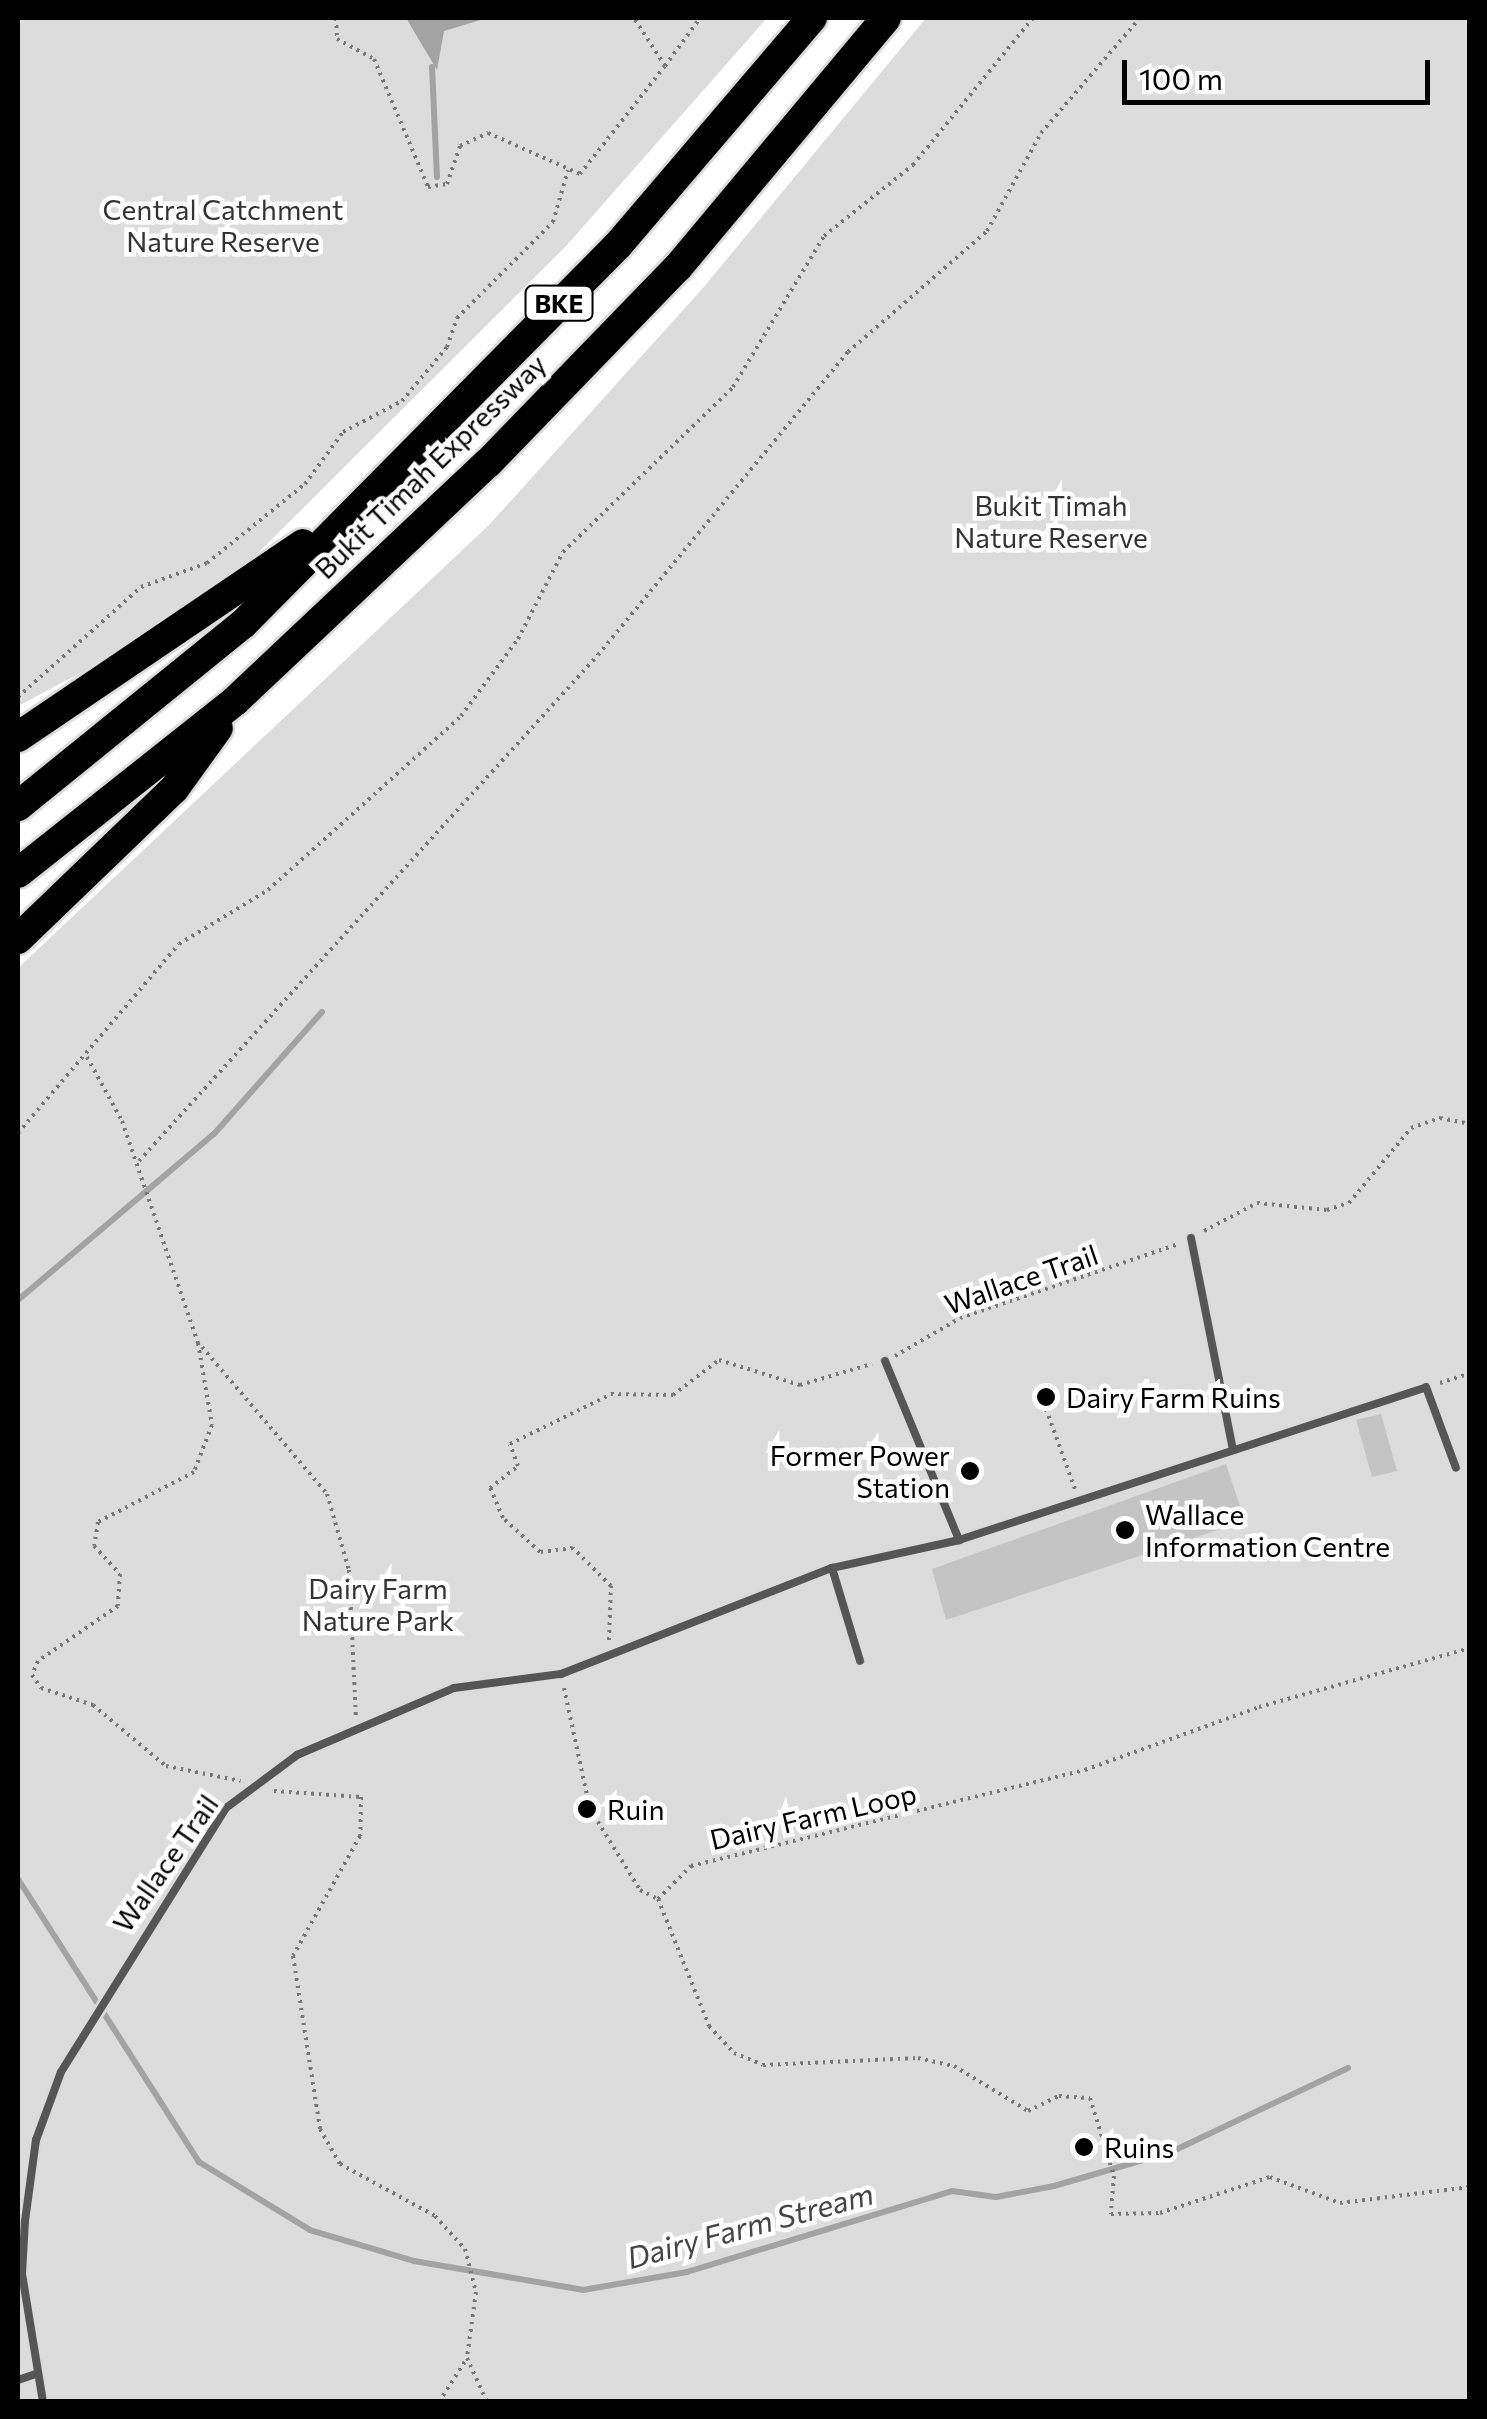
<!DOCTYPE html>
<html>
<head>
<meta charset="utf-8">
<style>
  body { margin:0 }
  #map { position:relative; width:1487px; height:2419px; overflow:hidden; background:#fff; font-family:Commissioner,sans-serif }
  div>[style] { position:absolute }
  .green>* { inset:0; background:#dcdcdc }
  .water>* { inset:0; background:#a3a3a3 }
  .stream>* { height:6px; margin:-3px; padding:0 3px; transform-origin:3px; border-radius:3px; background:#a3a3a3 }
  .building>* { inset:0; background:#c4c4c4 }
  .path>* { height:4px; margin-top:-2px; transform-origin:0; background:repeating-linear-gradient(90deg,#777 0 2.5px,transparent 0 7.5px) }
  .roads { filter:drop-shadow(2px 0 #dbdbdb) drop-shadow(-2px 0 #dbdbdb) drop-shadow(0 2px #dbdbdb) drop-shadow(0 -2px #dbdbdb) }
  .service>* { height:8px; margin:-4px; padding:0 4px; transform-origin:4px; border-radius:4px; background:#555 }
  .motorway>* { height:30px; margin:-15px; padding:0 15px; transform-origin:15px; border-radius:15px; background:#000 }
  .dots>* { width:28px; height:28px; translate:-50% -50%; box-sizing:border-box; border:5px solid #fff; border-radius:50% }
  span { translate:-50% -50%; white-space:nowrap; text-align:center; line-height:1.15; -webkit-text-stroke:9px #fff; paint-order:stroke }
  .shield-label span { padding:2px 8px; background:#fff; border:2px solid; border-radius:8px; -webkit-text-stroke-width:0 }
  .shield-label { font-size:25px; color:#000; font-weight:700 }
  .park-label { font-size:28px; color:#333 }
  .street-label { font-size:28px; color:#000 }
  .poi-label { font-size:28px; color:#000 }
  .left { translate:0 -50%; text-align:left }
  .right { translate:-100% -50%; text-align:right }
  .water-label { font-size:30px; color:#444; font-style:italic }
  .frame { position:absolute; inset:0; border:20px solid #000; pointer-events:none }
  .scale { position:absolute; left:1122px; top:60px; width:308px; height:45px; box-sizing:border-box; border:5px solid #000; border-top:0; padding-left:12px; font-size:30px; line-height:35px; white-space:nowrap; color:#000; -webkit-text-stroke:8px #fff; paint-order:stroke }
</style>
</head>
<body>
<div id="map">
  <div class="green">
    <div style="clip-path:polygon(18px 18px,767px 18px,566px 246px,247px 564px,160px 631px,18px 706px)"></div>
    <div style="clip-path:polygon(926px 18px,1469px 18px,1469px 2401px,18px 2401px,18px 968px,489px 525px,703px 288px)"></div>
  </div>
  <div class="water">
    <div style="clip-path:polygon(406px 18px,487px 18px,444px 31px,437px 70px)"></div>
  </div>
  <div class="stream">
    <div style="left:432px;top:67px;width:110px;rotate:87.4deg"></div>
    <div style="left:18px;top:1300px;width:257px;rotate:-40.3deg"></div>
    <div style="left:214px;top:1134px;width:163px;rotate:-48.5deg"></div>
    <div style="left:18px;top:1879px;width:336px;rotate:57.4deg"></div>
    <div style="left:199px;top:2162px;width:130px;rotate:31.5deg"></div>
    <div style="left:310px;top:2230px;width:109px;rotate:16.6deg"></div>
    <div style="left:414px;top:2261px;width:171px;rotate:9.7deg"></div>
    <div style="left:583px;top:2290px;width:106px;rotate:-9.8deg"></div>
    <div style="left:687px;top:2272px;width:277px;rotate:-17deg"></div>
    <div style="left:952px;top:2191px;width:44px;rotate:7.8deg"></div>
    <div style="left:996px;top:2197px;width:59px;rotate:-10.7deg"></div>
    <div style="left:1054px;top:2186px;width:122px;rotate:-16.2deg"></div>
    <div style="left:1171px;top:2152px;width:196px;rotate:-25.4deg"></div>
  </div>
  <div class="building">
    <div style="clip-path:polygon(1381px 1414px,1397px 1471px,1372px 1477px,1356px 1420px)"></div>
    <div style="clip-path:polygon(1226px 1464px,1245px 1521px,946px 1620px,932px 1569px)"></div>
  </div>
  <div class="path">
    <div style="left:336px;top:18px;width:21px;rotate:87deg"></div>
    <div style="left:337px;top:39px;width:42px;rotate:28.4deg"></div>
    <div style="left:374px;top:59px;width:139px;rotate:67.1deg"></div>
    <div style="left:428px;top:187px;width:19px;rotate:-9deg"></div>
    <div style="left:447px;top:184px;width:40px;rotate:-71.1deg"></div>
    <div style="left:460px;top:146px;width:31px;rotate:-25deg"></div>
    <div style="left:488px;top:133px;width:101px;rotate:24deg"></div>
    <div style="left:580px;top:174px;width:137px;rotate:-51.8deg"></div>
    <div style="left:665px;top:66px;width:57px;rotate:-122.9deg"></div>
    <div style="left:665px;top:66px;width:59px;rotate:-53.9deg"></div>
    <div style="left:18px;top:697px;width:165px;rotate:-41.8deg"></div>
    <div style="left:141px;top:587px;width:70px;rotate:-20deg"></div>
    <div style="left:207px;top:563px;width:126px;rotate:-38.9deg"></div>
    <div style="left:305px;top:484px;width:64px;rotate:-53.8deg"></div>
    <div style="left:343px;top:432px;width:67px;rotate:-27.7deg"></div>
    <div style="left:402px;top:401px;width:70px;rotate:-50.2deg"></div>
    <div style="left:447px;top:347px;width:31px;rotate:-71deg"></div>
    <div style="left:457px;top:318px;width:136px;rotate:-45deg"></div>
    <div style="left:553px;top:222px;width:54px;rotate:-73.9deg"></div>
    <div style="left:87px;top:1057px;width:73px;rotate:61.3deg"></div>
    <div style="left:122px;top:1121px;width:235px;rotate:71.1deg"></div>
    <div style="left:198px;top:1343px;width:83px;rotate:80.3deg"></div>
    <div style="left:212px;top:1425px;width:50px;rotate:111deg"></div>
    <div style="left:194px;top:1472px;width:108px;rotate:152.5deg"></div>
    <div style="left:98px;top:1522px;width:24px;rotate:99deg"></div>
    <div style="left:94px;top:1546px;width:38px;rotate:47deg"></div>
    <div style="left:120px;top:1574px;width:32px;rotate:94deg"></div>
    <div style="left:118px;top:1606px;width:97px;rotate:145.5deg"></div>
    <div style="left:38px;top:1661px;width:15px;rotate:113deg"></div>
    <div style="left:32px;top:1675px;width:16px;rotate:55deg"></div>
    <div style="left:41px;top:1688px;width:55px;rotate:18.1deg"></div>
    <div style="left:93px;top:1705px;width:95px;rotate:39.9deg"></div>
    <div style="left:166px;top:1766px;width:76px;rotate:11.3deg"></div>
    <div style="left:18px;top:1133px;width:248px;rotate:-49.6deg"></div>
    <div style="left:179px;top:944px;width:104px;rotate:-31.2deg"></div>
    <div style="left:268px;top:890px;width:260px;rotate:-42deg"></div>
    <div style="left:461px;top:716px;width:96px;rotate:-53.5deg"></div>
    <div style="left:518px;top:639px;width:98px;rotate:-62.7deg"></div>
    <div style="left:563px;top:552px;width:237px;rotate:-44.1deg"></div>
    <div style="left:733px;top:387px;width:176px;rotate:-58.9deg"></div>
    <div style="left:824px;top:236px;width:114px;rotate:-38.6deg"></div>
    <div style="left:913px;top:165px;width:190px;rotate:-50.8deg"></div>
    <div style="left:139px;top:1161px;width:683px;rotate:-47.79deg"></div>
    <div style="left:598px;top:655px;width:393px;rotate:-50.5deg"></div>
    <div style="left:848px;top:352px;width:184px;rotate:-41deg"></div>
    <div style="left:987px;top:231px;width:112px;rotate:-61.1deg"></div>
    <div style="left:1041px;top:133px;width:152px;rotate:-49.3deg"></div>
    <div style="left:1204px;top:1231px;width:60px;rotate:-27.8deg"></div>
    <div style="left:1257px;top:1203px;width:70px;rotate:5.7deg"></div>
    <div style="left:1327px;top:1210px;width:23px;rotate:-18deg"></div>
    <div style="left:1349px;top:1203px;width:97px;rotate:-50.4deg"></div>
    <div style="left:1411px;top:1128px;width:31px;rotate:-19deg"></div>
    <div style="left:1440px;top:1118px;width:31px;rotate:11deg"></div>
    <div style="left:202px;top:1347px;width:193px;rotate:49.6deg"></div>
    <div style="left:327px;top:1494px;width:79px;rotate:73.9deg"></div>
    <div style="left:349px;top:1570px;width:147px;rotate:87.3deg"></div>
    <div style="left:895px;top:1356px;width:75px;rotate:-30.3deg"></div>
    <div style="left:960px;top:1318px;width:230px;rotate:-18.7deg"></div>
    <div style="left:1440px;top:1383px;width:32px;rotate:-18deg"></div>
    <div style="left:1046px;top:1409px;width:85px;rotate:70.1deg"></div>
    <div style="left:609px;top:1640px;width:54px;rotate:-87.9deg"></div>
    <div style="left:611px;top:1586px;width:54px;rotate:-135deg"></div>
    <div style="left:573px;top:1548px;width:33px;rotate:173deg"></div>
    <div style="left:540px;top:1552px;width:50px;rotate:-137.4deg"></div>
    <div style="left:503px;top:1518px;width:33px;rotate:-113deg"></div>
    <div style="left:490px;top:1488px;width:36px;rotate:-38deg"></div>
    <div style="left:518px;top:1466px;width:23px;rotate:-110deg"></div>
    <div style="left:510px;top:1444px;width:113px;rotate:-26.3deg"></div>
    <div style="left:611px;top:1394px;width:62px;rotate:0.9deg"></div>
    <div style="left:673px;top:1395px;width:58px;rotate:-37.3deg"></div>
    <div style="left:719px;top:1360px;width:85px;rotate:17.2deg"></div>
    <div style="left:800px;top:1385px;width:75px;rotate:-16.3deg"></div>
    <div style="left:564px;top:1688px;width:124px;rotate:77.9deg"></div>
    <div style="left:590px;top:1809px;width:95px;rotate:58.3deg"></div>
    <div style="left:640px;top:1890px;width:20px;rotate:27deg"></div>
    <div style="left:274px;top:1791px;width:87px;rotate:3.9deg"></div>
    <div style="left:361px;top:1797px;width:39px;rotate:91deg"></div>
    <div style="left:360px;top:1836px;width:137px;rotate:119.2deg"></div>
    <div style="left:293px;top:1956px;width:175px;rotate:81.1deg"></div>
    <div style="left:320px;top:2129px;width:40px;rotate:60.3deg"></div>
    <div style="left:340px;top:2164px;width:108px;rotate:28.7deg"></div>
    <div style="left:435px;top:2216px;width:45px;rotate:47.7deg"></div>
    <div style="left:465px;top:2249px;width:44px;rotate:75.7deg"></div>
    <div style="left:476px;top:2292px;width:67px;rotate:97.8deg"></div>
    <div style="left:467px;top:2358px;width:48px;rotate:65.6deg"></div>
    <div style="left:658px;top:1899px;width:137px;rotate:68.1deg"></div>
    <div style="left:709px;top:2026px;width:37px;rotate:47deg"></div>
    <div style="left:734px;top:2053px;width:31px;rotate:22deg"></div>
    <div style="left:763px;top:2065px;width:155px;rotate:-2.6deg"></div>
    <div style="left:918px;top:2058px;width:37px;rotate:13deg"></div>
    <div style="left:954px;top:2066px;width:87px;rotate:31.3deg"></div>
    <div style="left:1028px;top:2111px;width:34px;rotate:-26deg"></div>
    <div style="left:1059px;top:2096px;width:31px;rotate:4deg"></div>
    <div style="left:1090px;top:2098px;width:82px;rotate:72.9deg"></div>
    <div style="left:1114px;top:2176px;width:38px;rotate:95deg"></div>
    <div style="left:1111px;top:2214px;width:49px;rotate:-1.2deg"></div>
    <div style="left:1160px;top:2213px;width:116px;rotate:-18.1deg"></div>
    <div style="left:1270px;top:2177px;width:75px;rotate:20.4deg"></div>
    <div style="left:1340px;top:2203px;width:131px;rotate:-7deg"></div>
    <div style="left:658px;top:1899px;width:47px;rotate:-45deg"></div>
    <div style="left:691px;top:1866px;width:406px;rotate:-13.7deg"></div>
    <div style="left:1085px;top:1770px;width:185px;rotate:-19.9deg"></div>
    <div style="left:1259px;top:1707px;width:219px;rotate:-15.6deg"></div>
    <div style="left:439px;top:2402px;width:50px;rotate:-57.3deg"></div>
  </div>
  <div class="roads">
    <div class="service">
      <div style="left:1191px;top:1238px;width:216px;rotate:78.8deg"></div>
      <div style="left:885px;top:1361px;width:194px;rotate:67.5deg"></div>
      <div style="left:832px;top:1568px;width:97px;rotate:73.2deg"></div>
      <div style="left:18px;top:2380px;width:21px;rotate:-19deg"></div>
      <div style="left:43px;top:2402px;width:130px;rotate:-99.3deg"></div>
      <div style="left:22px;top:2274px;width:53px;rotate:-86.8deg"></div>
      <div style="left:25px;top:2221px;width:82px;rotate:-82.3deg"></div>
      <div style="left:36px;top:2140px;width:72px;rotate:-69.8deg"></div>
      <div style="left:61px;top:2072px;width:311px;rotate:-58deg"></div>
      <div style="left:226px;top:1808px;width:89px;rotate:-36.7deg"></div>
      <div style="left:297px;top:1755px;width:171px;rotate:-23.1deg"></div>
      <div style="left:454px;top:1688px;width:108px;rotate:-7.5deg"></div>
      <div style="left:561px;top:1674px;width:291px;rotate:-21.4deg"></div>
      <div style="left:832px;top:1568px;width:130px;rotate:-12.4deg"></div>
      <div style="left:959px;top:1540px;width:491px;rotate:-18.1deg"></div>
      <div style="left:1426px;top:1387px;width:86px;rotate:69.7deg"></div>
    </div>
    <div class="motorway">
      <div style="left:18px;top:737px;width:344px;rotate:-34.1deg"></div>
      <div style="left:18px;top:806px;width:289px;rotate:-39deg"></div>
      <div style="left:243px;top:624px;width:533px;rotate:-45.3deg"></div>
      <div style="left:618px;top:245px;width:299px;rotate:-49.5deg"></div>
      <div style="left:18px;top:873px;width:277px;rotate:-38.4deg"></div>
      <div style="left:235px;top:701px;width:347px;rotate:-43.3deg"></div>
      <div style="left:488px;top:463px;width:273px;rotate:-45.9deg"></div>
      <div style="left:678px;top:267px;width:324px;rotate:-50.1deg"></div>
      <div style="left:18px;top:939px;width:216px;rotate:-43.9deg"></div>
      <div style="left:174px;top:789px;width:75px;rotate:-54.2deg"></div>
    </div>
  </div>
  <div class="dots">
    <div style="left:1046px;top:1397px;background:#000"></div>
    <div style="left:970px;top:1471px;background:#000"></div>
    <div style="left:1125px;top:1530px;background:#000"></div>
    <div style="left:587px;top:1809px;background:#000"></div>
    <div style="left:1084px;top:2147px;background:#000"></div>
  </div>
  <div class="shield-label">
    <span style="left:559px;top:303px">BKE</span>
  </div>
  <div class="park-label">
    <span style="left:223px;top:225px">Central Catchment<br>Nature Reserve</span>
    <span style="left:1051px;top:521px">Bukit Timah<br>Nature Reserve</span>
    <span style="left:378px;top:1604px">Dairy Farm<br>Nature Park</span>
  </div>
  <div class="street-label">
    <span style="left:430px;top:466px;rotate:-44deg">Bukit Timah Expressway</span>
    <span style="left:1021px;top:1279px;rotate:-19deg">Wallace Trail</span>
    <span style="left:813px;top:1816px;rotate:-13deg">Dairy Farm Loop</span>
    <span style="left:165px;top:1863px;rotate:-55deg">Wallace Trail</span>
  </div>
  <div class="poi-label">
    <span class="left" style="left:1066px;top:1397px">Dairy Farm Ruins</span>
    <span class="right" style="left:950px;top:1471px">Former Power<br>Station</span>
    <span class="left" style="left:1145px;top:1530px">Wallace<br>Information Centre</span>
    <span class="left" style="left:607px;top:1809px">Ruin</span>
    <span class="left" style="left:1104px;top:2147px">Ruins</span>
  </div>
  <div class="water-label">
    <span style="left:750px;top:2225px;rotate:-15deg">Dairy Farm Stream</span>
  </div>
  <div class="frame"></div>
  <div class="scale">100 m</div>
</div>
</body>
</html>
